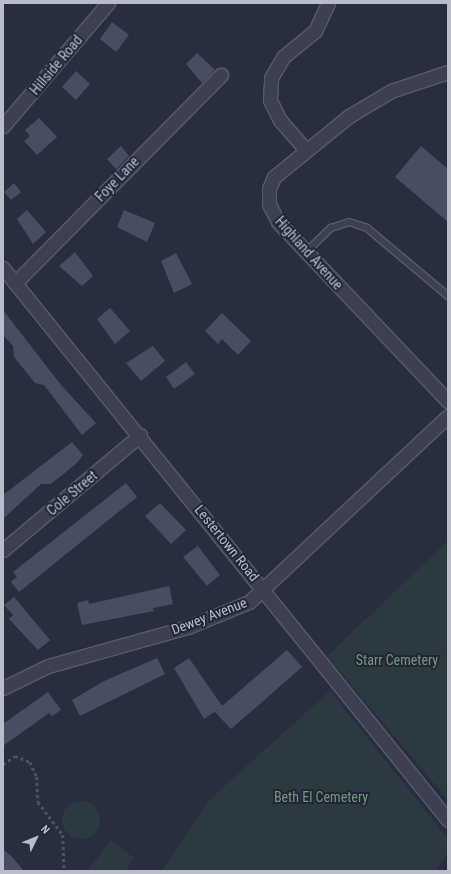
<!DOCTYPE html>
<html>
<head>
<meta charset="utf-8">
<style>
  body { margin:0 }
  #map { position:relative; width:451px; height:874px; overflow:hidden; background:#292e3f; font-family:"Roboto Condensed",sans-serif }
  div>[style] { position:absolute }
  .green>* { inset:0; background:#2b3a40 }
  .round { border-radius:50% }
  .building>* { inset:0; background:#484e61 }
  .path>* { height:2.5px; margin-top:-1.25px; transform-origin:0; background:repeating-linear-gradient(90deg,#49575d 0 3px,transparent 0 6px) }
  .roads { filter:drop-shadow(1px 0 #575c6a) drop-shadow(-1px 0 #575c6a) drop-shadow(0 1px #575c6a) drop-shadow(0 -1px #575c6a) }
  .lane>* { height:6px; margin:-3px; padding:0 3px; transform-origin:3px; border-radius:3px; background:#3d414f }
  .street>* { height:13px; margin:-6.5px; padding:0 6.5px; transform-origin:6.5px; border-radius:6.5px; background:#3d414f }
  span { translate:-50% -50%; white-space:nowrap; text-align:center; line-height:1.15; -webkit-text-stroke:4px #212635; paint-order:stroke }
  .street-label { font-size:14px; color:#b9bdca }
  .park-label { font-size:14px; color:#739882 }
  .frame { position:absolute; inset:0; border:4px solid #b9bdca; pointer-events:none }
  .north { position:absolute; left:16px; top:818px; width:40px; height:40px; -webkit-text-stroke:3px #212635; paint-order:stroke; rotate:47deg; font-size:11px; font-weight:700; line-height:16px; text-align:center; color:#b9bdca }
  .north::after { content:''; display:block; margin:auto; width:14px; height:18px; background:#b9bdca; clip-path:polygon(50% 0,100% 100%,50% 72%,0 100%) }
</style>
</head>
<body>
<div id="map">
  <div class="green">
    <div style="clip-path:polygon(448px 541px,448px 800px,327px 656px)"></div>
    <div style="clip-path:polygon(330px 691px,448px 839px,448px 853px,435px 871px,162px 871px,209px 800px)"></div>
    <div class="round" style="left:62px;top:801px;width:38px;height:38px"></div>
    <div style="clip-path:polygon(110px 840px,134px 858px,125px 871px,88px 871px)"></div>
  </div>
  <div class="building">
    <div style="clip-path:polygon(112px 22px,129px 35px,116px 52px,100px 39px)"></div>
    <div style="clip-path:polygon(197px 53px,215px 70px,202px 83px,186px 64px)"></div>
    <div style="clip-path:polygon(76px 71px,90px 84px,76px 100px,62px 87px)"></div>
    <div style="clip-path:polygon(39px 118px,57px 137px,37px 155px,24px 141px,30px 136px,25px 130px)"></div>
    <div style="clip-path:polygon(121px 146px,129px 156px,116px 169px,107px 159px)"></div>
    <div style="clip-path:polygon(421px 146px,448px 169px,448px 222px,395px 177px)"></div>
    <div style="clip-path:polygon(14px 183px,21px 192px,11px 200px,4px 192px)"></div>
    <div style="clip-path:polygon(27px 210px,46px 232px,33px 244px,17px 219px)"></div>
    <div style="clip-path:polygon(124px 210px,155px 223px,147px 242px,117px 227px)"></div>
    <div style="clip-path:polygon(75px 252px,93px 276px,82px 286px,59px 266px)"></div>
    <div style="clip-path:polygon(176px 253px,192px 284px,174px 293px,161px 261px)"></div>
    <div style="clip-path:polygon(110px 308px,130px 331px,115px 344px,97px 319px)"></div>
    <div style="clip-path:polygon(3px 310px,61px 385px,96px 423px,82px 435px,44px 385px,35px 383px,14px 357px,13px 346px,3px 335px)"></div>
    <div style="clip-path:polygon(222px 313px,251px 341px,238px 355px,222px 339px,218px 344px,205px 331px)"></div>
    <div style="clip-path:polygon(153px 346px,165px 361px,141px 381px,126px 363px)"></div>
    <div style="clip-path:polygon(186px 362px,195px 374px,174px 389px,166px 377px)"></div>
    <div style="clip-path:polygon(72px 442px,83px 455px,77px 463px,51px 484px,41px 484px,3px 519px,3px 495px)"></div>
    <div style="clip-path:polygon(126px 483px,137px 497px,19px 592px,11px 582px,17px 577px,13px 572px)"></div>
    <div style="clip-path:polygon(160px 503px,186px 530px,171px 544px,145px 516px)"></div>
    <div style="clip-path:polygon(198px 546px,220px 575px,207px 586px,183px 557px)"></div>
    <div style="clip-path:polygon(169px 586px,173px 604px,153px 608px,154px 611px,82px 625px,77px 603px,88px 600px,89px 604px)"></div>
    <div style="clip-path:polygon(14px 597px,50px 640px,38px 650px,9px 619px,13px 615px,4px 605px)"></div>
    <div style="clip-path:polygon(287px 650px,302px 667px,231px 729px,215px 712px,220px 708px,204px 719px,174px 668px,189px 658px,222px 706px)"></div>
    <div style="clip-path:polygon(157px 658px,165px 674px,80px 716px,72px 700px,104px 681px)"></div>
    <div style="clip-path:polygon(48px 692px,61px 710px,52px 716px,49px 713px,3px 746px,3px 724px)"></div>
    <div style="clip-path:polygon(3px 849px,12px 857px,24px 871px,3px 871px)"></div>
  </div>
  <div class="path">
    <div style="left:3px;top:764px;width:14px;rotate:-34deg"></div>
    <div style="left:15px;top:756px;width:16px;rotate:22deg"></div>
    <div style="left:30px;top:762px;width:17px;rotate:65deg"></div>
    <div style="left:37px;top:777px;width:25px;rotate:88deg"></div>
    <div style="left:38px;top:802px;width:41px;rotate:52.9deg"></div>
    <div style="left:63px;top:835px;width:36px;rotate:88deg"></div>
  </div>
  <div class="roads">
    <div class="lane">
      <div style="left:306px;top:252px;width:35px;rotate:-44deg"></div>
      <div style="left:331px;top:228px;width:19px;rotate:-18deg"></div>
      <div style="left:349px;top:222px;width:19px;rotate:18deg"></div>
      <div style="left:367px;top:228px;width:106px;rotate:40deg"></div>
    </div>
    <div class="street">
      <div style="left:448px;top:72px;width:60px;rotate:161.6deg"></div>
      <div style="left:391px;top:91px;width:49px;rotate:149.2deg"></div>
      <div style="left:349px;top:116px;width:97px;rotate:140.9deg"></div>
      <div style="left:274px;top:177px;width:13px;rotate:113deg"></div>
      <div style="left:269px;top:189px;width:15px;rotate:90deg"></div>
      <div style="left:269px;top:204px;width:20px;rotate:63deg"></div>
      <div style="left:278px;top:222px;width:247px;rotate:46.5deg"></div>
      <div style="left:3px;top:126px;width:162px;rotate:-49.5deg"></div>
      <div style="left:305px;top:149px;width:38px;rotate:-131deg"></div>
      <div style="left:280px;top:120px;width:22px;rotate:-117deg"></div>
      <div style="left:270px;top:100px;width:22px;rotate:-87deg"></div>
      <div style="left:271px;top:78px;width:24px;rotate:-60deg"></div>
      <div style="left:283px;top:57px;width:41px;rotate:-39.1deg"></div>
      <div style="left:315px;top:31px;width:31px;rotate:-65deg"></div>
      <div style="left:3px;top:268px;width:709px;rotate:51.13deg"></div>
      <div style="left:15px;top:283px;width:293px;rotate:-45.3deg"></div>
      <div style="left:3px;top:550px;width:179px;rotate:-40deg"></div>
      <div style="left:3px;top:688px;width:50px;rotate:-26.1deg"></div>
      <div style="left:48px;top:666px;width:145px;rotate:-15.6deg"></div>
      <div style="left:188px;top:627px;width:66px;rotate:-22.3deg"></div>
      <div style="left:249px;top:602px;width:272px;rotate:-43.1deg"></div>
    </div>
  </div>
  <div class="street-label">
    <span style="left:56px;top:65px;rotate:-50deg">Hillside Road</span>
    <span style="left:117px;top:179px;rotate:-46deg">Foye Lane</span>
    <span style="left:309px;top:253px;rotate:48deg">Highland Avenue</span>
    <span style="left:72px;top:493px;rotate:-40deg">Cole Street</span>
    <span style="left:227px;top:543px;rotate:51deg">Lestertown Road</span>
    <span style="left:209px;top:616px;rotate:-21deg">Dewey Avenue</span>
  </div>
  <div class="park-label">
    <span style="left:397px;top:660px">Starr Cemetery</span>
    <span style="left:321px;top:797px">Beth El Cemetery</span>
  </div>
  <div class="frame"></div>
  <div class="north">N</div>
</div>
</body>
</html>
